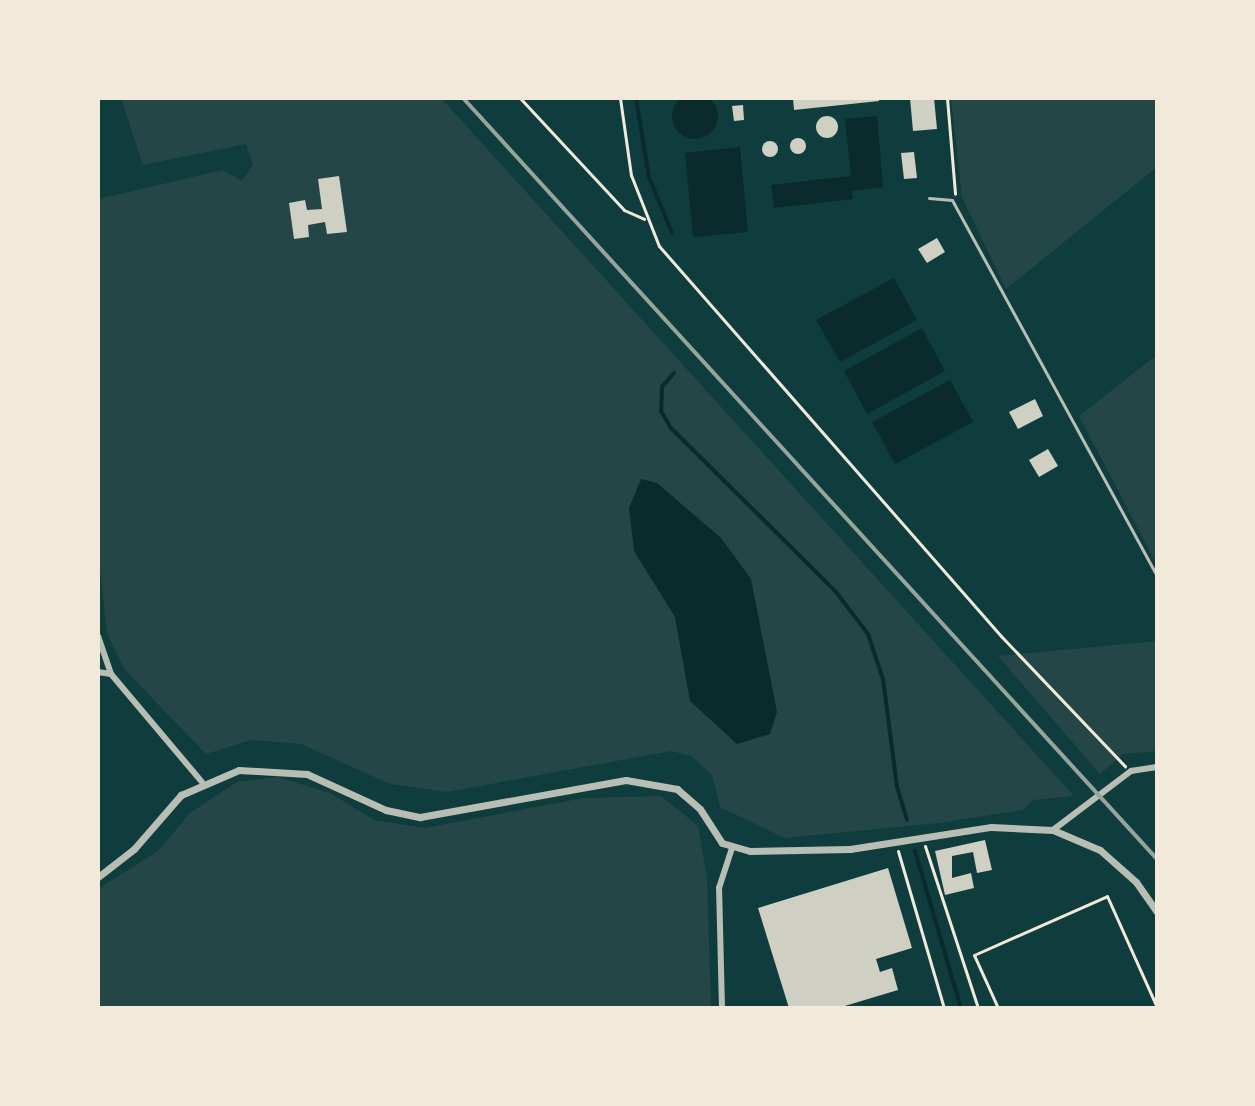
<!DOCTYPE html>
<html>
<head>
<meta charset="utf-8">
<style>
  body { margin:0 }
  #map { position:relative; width:1255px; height:1106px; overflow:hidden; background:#0f3d3e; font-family:Commissioner,sans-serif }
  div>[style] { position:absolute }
  .green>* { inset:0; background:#244646 }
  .water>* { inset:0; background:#0a2a2b }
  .round { border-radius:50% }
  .stream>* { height:4px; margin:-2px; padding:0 2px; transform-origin:2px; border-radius:2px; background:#0a2a2b }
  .building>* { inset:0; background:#cfcfc3 }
  .path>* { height:3px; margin:-1.5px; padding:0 1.5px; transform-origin:1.5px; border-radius:1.5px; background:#f1e9da }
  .service>* { height:3px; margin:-1.5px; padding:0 1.5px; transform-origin:1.5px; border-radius:1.5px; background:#b8beb3 }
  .minor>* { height:6px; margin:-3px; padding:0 3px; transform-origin:3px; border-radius:3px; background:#b8beb3 }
  .tertiary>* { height:7px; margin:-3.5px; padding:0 3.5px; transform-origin:3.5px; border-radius:3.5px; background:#b8beb3 }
  .rail>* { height:4px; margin:-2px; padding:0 2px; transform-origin:2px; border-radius:2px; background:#97a49c }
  span { translate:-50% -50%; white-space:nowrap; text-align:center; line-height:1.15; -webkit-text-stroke:8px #f1e9da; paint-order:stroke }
  .frame { position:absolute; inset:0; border:100px solid #f1e9da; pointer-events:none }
</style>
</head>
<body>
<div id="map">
  <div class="green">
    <div style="clip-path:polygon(121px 98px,441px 98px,1074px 796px,1033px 800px,1023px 810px,939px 823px,785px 838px,720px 807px,712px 775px,691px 756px,671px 751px,447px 792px,390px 784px,301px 744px,251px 740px,206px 754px,124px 669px,107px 633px,98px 550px,98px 199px,223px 170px,242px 181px,253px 165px,246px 144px,143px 165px)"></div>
    <div style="clip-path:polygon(951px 98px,1157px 98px,1157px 167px,1006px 289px,962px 197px)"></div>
    <div style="clip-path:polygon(1157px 355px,1157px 565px,1079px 416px)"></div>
    <div style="clip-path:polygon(1157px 641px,1157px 751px,1123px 754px,1100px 774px,998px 656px)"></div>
    <div style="clip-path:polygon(277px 777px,330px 793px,374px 820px,425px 828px,584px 798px,661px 796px,698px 826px,707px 878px,711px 1008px,98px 1008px,98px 889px,158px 851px,190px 813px,237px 782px)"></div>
  </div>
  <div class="water">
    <div class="round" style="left:672px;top:93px;width:46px;height:46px"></div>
    <div style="clip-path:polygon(877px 116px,883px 187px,852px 191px,853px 199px,774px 208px,771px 185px,851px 176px,845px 119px)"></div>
    <div style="clip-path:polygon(740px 147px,748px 232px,693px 237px,685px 153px)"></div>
    <div style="clip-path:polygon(894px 278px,917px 320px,840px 362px,816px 320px)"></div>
    <div style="clip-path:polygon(922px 328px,945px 371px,867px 414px,844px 371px)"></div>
    <div style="clip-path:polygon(950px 380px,973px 422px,895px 464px,872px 422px)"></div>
    <div style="clip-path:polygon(641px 479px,657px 483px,721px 538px,751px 579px,777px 712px,770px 734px,737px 744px,690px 701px,675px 617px,634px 551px,629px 508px)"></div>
  </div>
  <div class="stream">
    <div style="left:636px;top:98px;width:80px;rotate:80.7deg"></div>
    <div style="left:649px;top:177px;width:61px;rotate:67.7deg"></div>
    <div style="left:674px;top:373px;width:18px;rotate:131deg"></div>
    <div style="left:662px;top:387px;width:24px;rotate:92deg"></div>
    <div style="left:661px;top:411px;width:20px;rotate:60deg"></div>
    <div style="left:671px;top:428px;width:233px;rotate:44.8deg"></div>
    <div style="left:836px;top:592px;width:53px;rotate:52.7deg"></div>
    <div style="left:868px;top:634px;width:47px;rotate:71.6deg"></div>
    <div style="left:883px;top:679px;width:109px;rotate:82.6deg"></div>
    <div style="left:897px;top:787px;width:34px;rotate:73deg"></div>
    <div style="left:915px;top:851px;width:164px;rotate:73.7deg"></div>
  </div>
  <div class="building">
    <div style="clip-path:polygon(793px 98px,879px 98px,879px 101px,794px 110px)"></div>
    <div style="clip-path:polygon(910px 98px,934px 98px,937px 129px,913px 131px)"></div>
    <div style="clip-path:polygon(743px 105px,744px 120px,734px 121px,732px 106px)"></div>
    <div class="round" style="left:816px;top:116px;width:22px;height:22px"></div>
    <div class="round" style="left:790px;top:138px;width:16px;height:16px"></div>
    <div class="round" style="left:762px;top:141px;width:16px;height:16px"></div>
    <div style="clip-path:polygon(914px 152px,917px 178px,904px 179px,901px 153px)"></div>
    <div style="clip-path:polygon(339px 176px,347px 232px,327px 234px,325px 222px,308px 225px,309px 237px,294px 239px,289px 203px,305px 200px,307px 210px,322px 209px,318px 179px)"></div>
    <div style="clip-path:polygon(937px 238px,945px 252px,927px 263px,918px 249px)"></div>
    <div style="clip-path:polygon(1035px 399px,1043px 416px,1018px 429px,1009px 412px)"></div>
    <div style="clip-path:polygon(1048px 449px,1058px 466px,1039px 477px,1029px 460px)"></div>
    <div style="clip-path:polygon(985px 840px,992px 870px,977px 873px,973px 852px,952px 856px,952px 878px,971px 873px,974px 888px,945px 895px,935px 851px)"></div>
    <div style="clip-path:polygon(888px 868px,912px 948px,876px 959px,880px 972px,892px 968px,898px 990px,838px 1008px,789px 1008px,758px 908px)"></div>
  </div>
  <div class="path">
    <div style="left:520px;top:98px;width:153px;rotate:47.1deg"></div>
    <div style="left:624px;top:210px;width:22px;rotate:24deg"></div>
    <div style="left:620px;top:98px;width:78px;rotate:81.9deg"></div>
    <div style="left:631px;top:175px;width:76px;rotate:68.5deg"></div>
    <div style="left:659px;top:246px;width:519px;rotate:48.75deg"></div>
    <div style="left:1001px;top:636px;width:180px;rotate:46.4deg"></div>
    <div style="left:947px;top:98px;width:96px;rotate:85.2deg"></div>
    <div style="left:925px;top:846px;width:170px;rotate:71.9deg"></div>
    <div style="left:898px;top:851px;width:164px;rotate:73.7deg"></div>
    <div style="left:998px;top:1008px;width:58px;rotate:-114.4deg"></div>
    <div style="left:974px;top:955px;width:145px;rotate:-23.9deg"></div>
    <div style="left:1107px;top:896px;width:122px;rotate:65.8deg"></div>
  </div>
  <div class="service">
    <div style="left:929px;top:198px;width:23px;rotate:5deg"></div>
    <div style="left:952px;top:200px;width:428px;rotate:61.4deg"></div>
  </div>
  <div class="minor">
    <div style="left:98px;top:636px;width:40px;rotate:71.1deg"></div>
    <div style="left:111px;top:674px;width:141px;rotate:49.9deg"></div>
    <div style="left:98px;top:672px;width:13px;rotate:9deg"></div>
    <div style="left:1053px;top:830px;width:98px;rotate:-37.1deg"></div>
    <div style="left:1131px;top:771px;width:26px;rotate:-9deg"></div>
    <div style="left:722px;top:1008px;width:120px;rotate:-91.4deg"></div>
    <div style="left:719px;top:888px;width:42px;rotate:-72deg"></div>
  </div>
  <div class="tertiary">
    <div style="left:98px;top:877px;width:46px;rotate:-37.9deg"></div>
    <div style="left:134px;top:849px;width:72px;rotate:-49deg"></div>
    <div style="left:181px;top:795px;width:63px;rotate:-23.3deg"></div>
    <div style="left:239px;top:770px;width:68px;rotate:3.4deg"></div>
    <div style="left:307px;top:774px;width:87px;rotate:24.5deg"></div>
    <div style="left:386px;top:810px;width:35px;rotate:12deg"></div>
    <div style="left:420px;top:817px;width:209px;rotate:-10.2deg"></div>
    <div style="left:626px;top:780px;width:52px;rotate:10deg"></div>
    <div style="left:677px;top:789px;width:30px;rotate:41deg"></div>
    <div style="left:700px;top:809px;width:40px;rotate:57.1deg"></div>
    <div style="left:722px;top:843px;width:29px;rotate:16deg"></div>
    <div style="left:750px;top:851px;width:100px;rotate:-1.1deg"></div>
    <div style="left:850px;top:849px;width:143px;rotate:-8.9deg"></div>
    <div style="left:991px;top:827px;width:62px;rotate:2.8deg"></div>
    <div style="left:1053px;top:830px;width:51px;rotate:23.1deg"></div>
    <div style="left:1100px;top:850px;width:48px;rotate:41.6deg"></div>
    <div style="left:1136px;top:882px;width:37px;rotate:55deg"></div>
  </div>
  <div class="rail">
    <div style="left:463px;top:98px;width:1030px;rotate:47.64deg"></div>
  </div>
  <div class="frame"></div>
</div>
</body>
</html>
